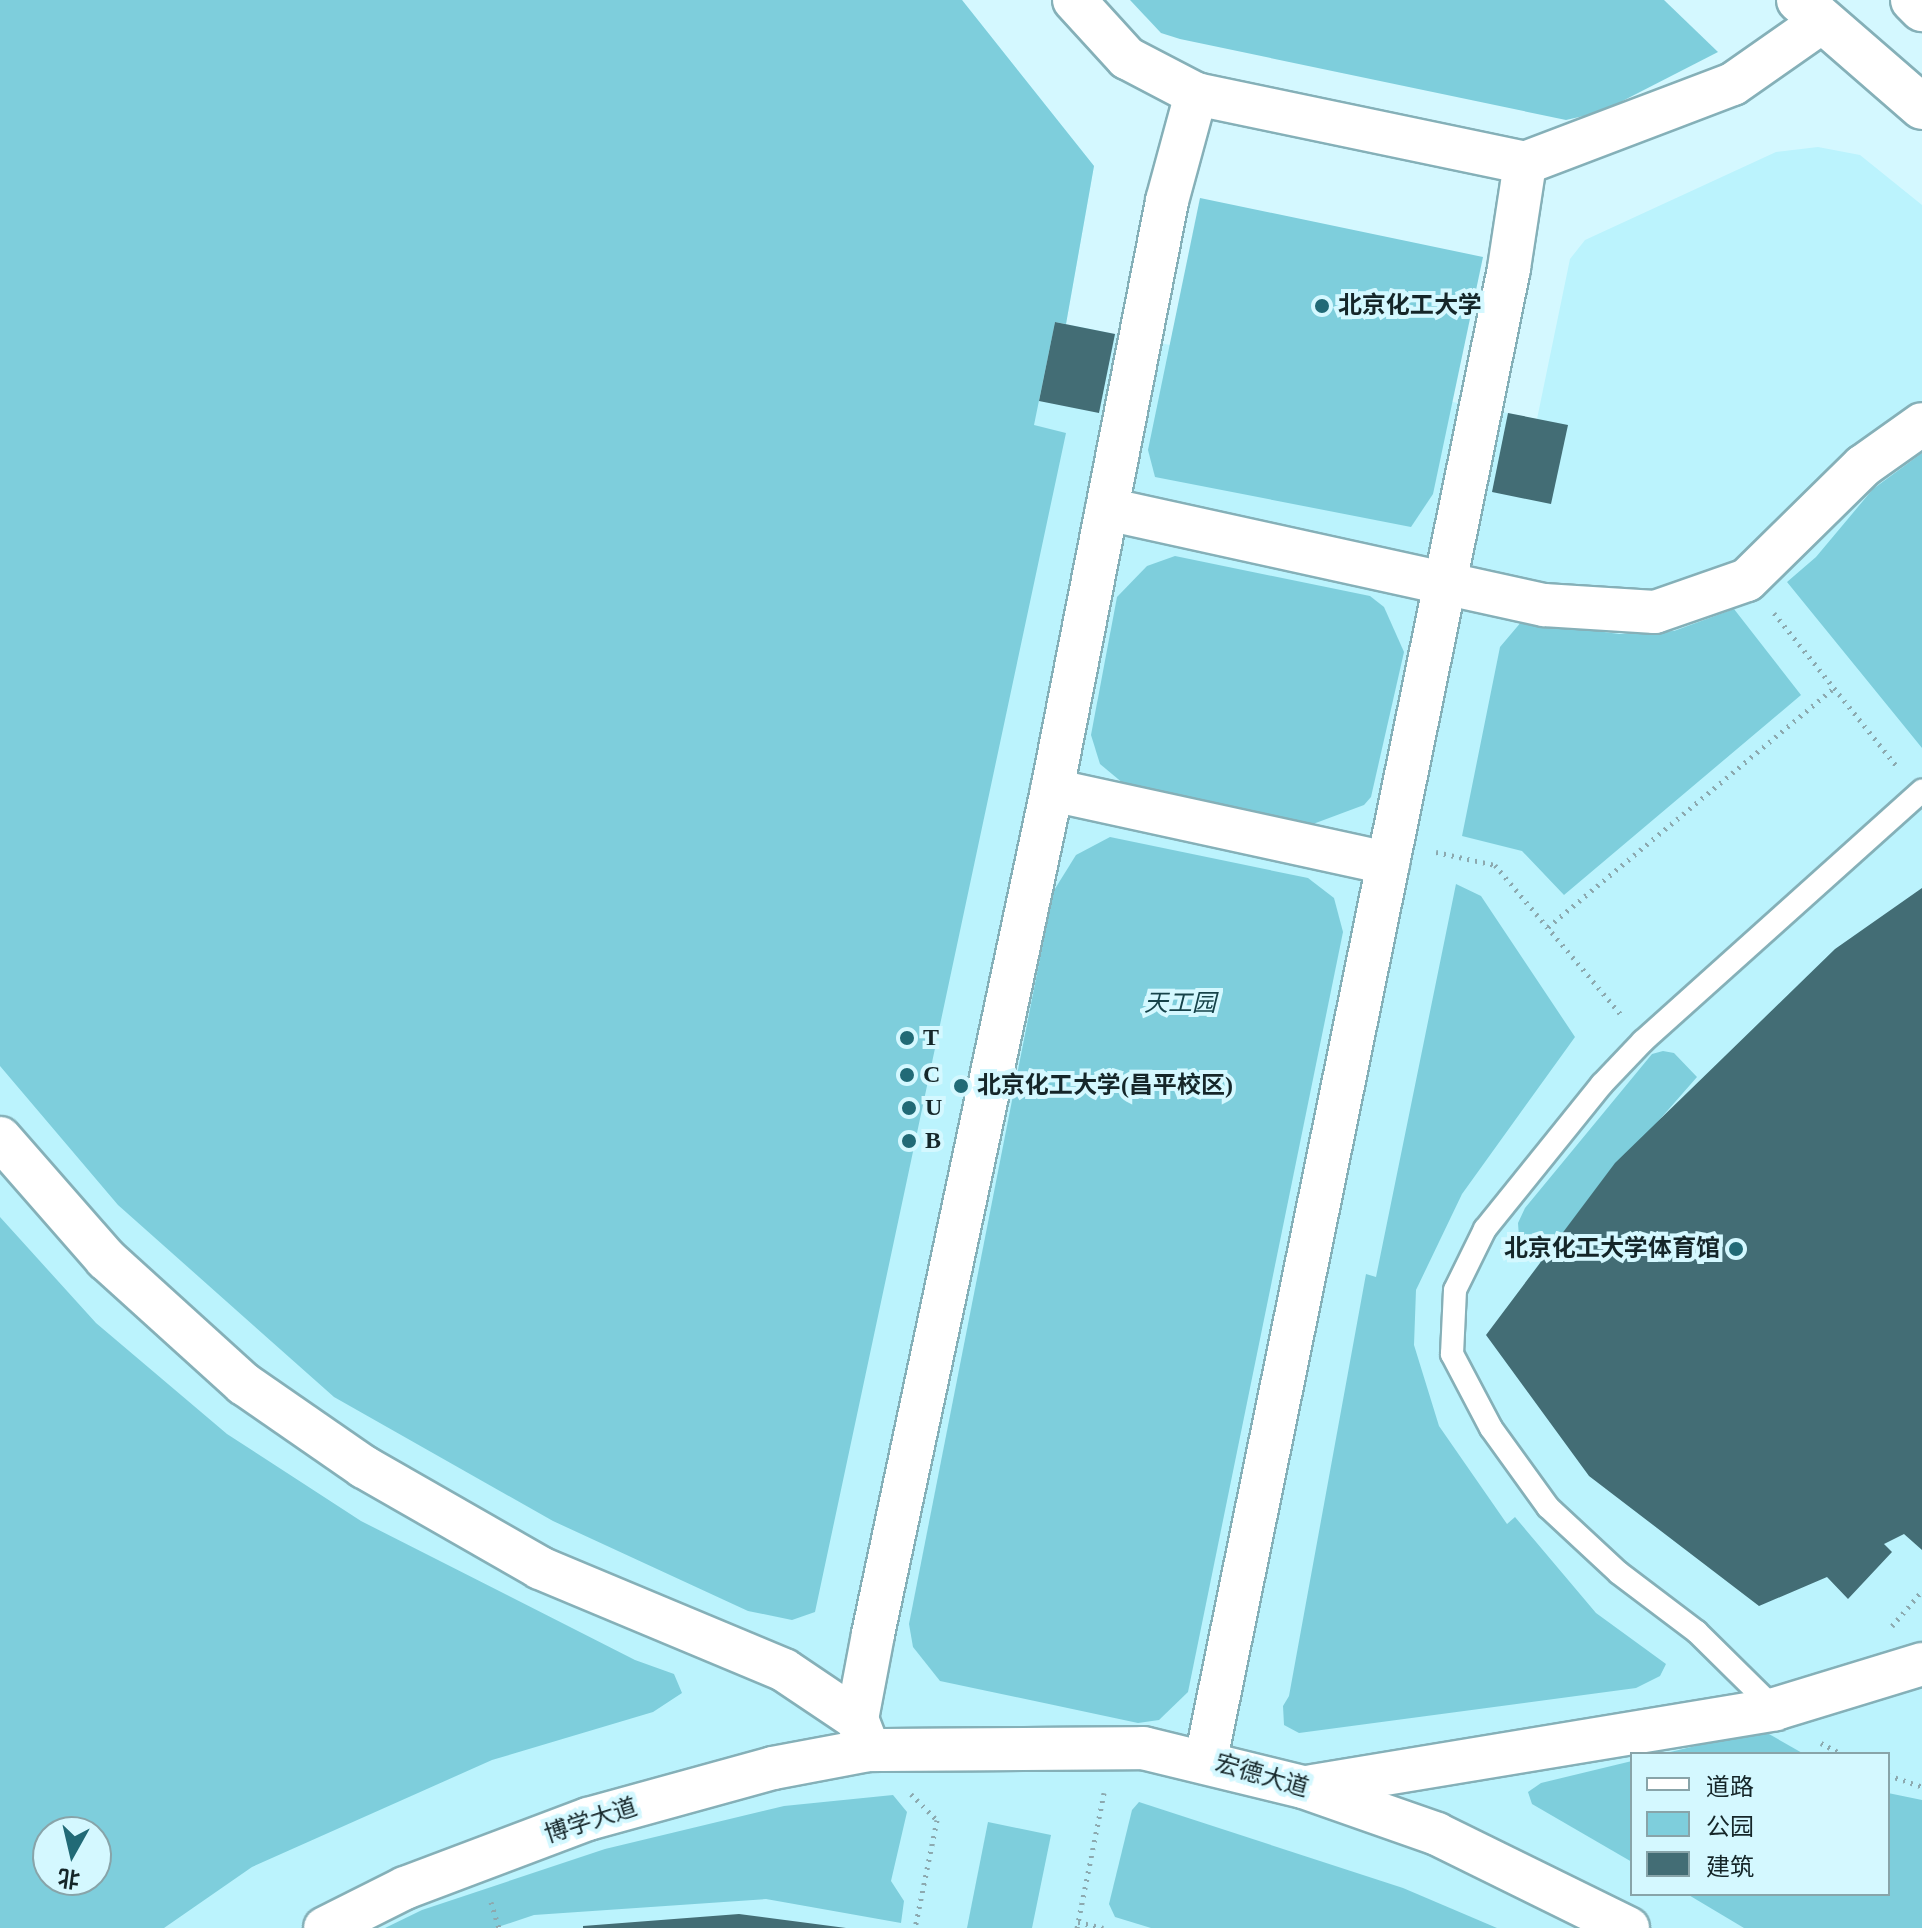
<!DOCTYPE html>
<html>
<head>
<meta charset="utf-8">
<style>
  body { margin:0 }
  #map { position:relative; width:1922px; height:1928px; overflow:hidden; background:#d4f8ff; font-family:"Times New Roman","Noto Sans SC",serif }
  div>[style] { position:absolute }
  .built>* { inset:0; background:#bbf3fd }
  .green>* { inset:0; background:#7ecedc }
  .building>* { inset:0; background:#436d75 }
  .path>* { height:5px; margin-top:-2.5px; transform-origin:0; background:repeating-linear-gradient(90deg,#8ca9af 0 2px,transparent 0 8px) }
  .roads { filter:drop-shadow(2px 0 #85b0b8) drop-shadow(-2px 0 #85b0b8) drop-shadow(0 2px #85b0b8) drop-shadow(0 -2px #85b0b8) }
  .service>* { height:22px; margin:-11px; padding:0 11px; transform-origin:11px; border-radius:11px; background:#fff }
  .minor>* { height:42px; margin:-21px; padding:0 21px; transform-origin:21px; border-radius:21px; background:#fff }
  .secondary>* { height:44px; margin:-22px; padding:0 22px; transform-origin:22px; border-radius:22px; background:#fff }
  .dots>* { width:22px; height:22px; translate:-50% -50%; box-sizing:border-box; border:4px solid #d4f8ff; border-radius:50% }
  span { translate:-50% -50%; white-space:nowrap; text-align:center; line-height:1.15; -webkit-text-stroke:8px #d4f8ff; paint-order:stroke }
  .poi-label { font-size:24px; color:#152629; font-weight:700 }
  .left { translate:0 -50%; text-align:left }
  .right { translate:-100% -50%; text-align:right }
  .park-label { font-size:24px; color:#16434a; font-style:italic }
  .street-label { font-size:24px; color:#152629 }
  .legend { position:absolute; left:1630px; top:1752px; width:260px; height:144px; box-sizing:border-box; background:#d4f8ff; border:2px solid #88a4a9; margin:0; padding:10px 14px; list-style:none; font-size:24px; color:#152629 }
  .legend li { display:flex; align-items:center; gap:16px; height:40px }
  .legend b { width:40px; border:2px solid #88a4a9 }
  .north { position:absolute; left:32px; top:1816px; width:80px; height:80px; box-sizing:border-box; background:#d4f8ff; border:2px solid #88a4a9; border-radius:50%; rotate:188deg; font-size:22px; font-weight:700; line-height:32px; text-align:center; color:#152629 }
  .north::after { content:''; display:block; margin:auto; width:28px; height:36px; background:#216a76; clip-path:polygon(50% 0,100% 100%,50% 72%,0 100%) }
</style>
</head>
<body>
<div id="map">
  <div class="built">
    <div style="clip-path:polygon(evenodd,0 0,962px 0,1094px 166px,1066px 324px,1537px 419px,1570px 259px,1585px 240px,1776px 152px,1818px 147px,1860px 155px,1922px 205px,1922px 1928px,0 1928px,0 0,1632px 1754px,1888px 1754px,1888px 1894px,1632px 1894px,1632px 1754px,0 0,48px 1832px,96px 1832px,96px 1880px,48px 1880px,48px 1832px)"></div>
  </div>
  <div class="green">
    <div style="clip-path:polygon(0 0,962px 0,1094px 166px,1066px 324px,1055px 322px,1034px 425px,1066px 433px,815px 1612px,792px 1620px,748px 1611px,553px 1521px,334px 1397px,118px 1205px,0 1066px)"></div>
    <div style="clip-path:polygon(1130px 0,1664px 0,1718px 52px,1601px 112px,1566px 120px,1180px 39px,1161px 33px)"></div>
    <div style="clip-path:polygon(1200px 198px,1483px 257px,1433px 494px,1411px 527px,1155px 477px,1148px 450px)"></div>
    <div style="clip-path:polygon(1922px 453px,1922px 748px,1787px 582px,1816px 557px,1873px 489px)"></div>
    <div style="clip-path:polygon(1175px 556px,1370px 596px,1384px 607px,1404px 652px,1371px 797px,1364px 805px,1313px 824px,1124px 784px,1100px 764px,1091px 735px,1117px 597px,1147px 566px)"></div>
    <div style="clip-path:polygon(1734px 609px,1801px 695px,1564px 895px,1522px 851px,1462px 836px,1500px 647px,1522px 621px,1619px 634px,1674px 631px)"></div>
    <div style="clip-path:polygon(1110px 837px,1308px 878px,1334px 898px,1343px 932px,1188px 1692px,1159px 1720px,1138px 1723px,940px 1681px,913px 1647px,909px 1624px,1053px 892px,1076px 855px)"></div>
    <div style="clip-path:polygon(1456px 884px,1481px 896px,1575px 1037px,1462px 1194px,1416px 1290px,1414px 1345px,1439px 1426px,1507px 1524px,1515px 1517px,1596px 1613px,1666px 1664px,1660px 1676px,1636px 1688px,1299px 1733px,1284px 1725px,1283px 1706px,1289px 1696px,1366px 1274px,1376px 1277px)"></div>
    <div style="clip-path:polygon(1663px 1051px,1674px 1053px,1697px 1077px,1618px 1167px,1545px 1268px,1519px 1238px,1518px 1223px,1525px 1208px,1652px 1054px)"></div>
    <div style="clip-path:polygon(evenodd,0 1217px,96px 1323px,227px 1434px,361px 1521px,635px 1660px,674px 1674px,682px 1693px,653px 1712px,492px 1760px,252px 1867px,164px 1928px,0 1928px,0 1217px,48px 1832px,96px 1832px,96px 1880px,48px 1880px,48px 1832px)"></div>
    <div style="clip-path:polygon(1762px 1730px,1804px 1754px,1662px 1754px)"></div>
    <div style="clip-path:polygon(1632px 1761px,1632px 1862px,1532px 1804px,1528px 1792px,1541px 1783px)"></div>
    <div style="clip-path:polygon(1888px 1793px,1922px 1800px,1922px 1928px,1744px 1928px,1687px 1894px,1888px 1894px)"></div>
    <div style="clip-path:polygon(893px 1795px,907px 1812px,891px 1881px,904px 1901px,901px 1923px,766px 1899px,534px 1915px,495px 1928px,385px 1928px,422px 1910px,605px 1849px,784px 1806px)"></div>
    <div style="clip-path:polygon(1139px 1802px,1403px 1888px,1497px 1928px,1151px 1928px,1115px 1917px,1109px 1904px,1132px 1810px)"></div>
    <div style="clip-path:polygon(988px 1822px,1051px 1835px,1032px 1928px,967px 1928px)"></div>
  </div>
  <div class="building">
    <div style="clip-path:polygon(1055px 322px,1115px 334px,1099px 413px,1039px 401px)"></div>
    <div style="clip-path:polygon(1508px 413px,1568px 425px,1551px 504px,1492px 492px)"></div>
    <div style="clip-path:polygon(1922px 888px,1922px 1550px,1904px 1534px,1884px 1544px,1892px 1552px,1848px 1599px,1827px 1577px,1759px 1606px,1589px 1476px,1486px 1335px,1615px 1163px,1835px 949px)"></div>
    <div style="clip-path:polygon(739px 1914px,846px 1928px,583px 1928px,583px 1926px)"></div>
  </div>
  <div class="path">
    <div style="left:1774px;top:613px;width:198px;rotate:51.3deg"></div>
    <div style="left:1436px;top:852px;width:60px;rotate:12.4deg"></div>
    <div style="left:1495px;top:865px;width:197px;rotate:49.9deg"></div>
    <div style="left:1548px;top:927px;width:373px;rotate:-39.9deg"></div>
    <div style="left:1892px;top:1626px;width:46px;rotate:-49.4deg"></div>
    <div style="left:1821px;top:1743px;width:24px;rotate:28deg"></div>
    <div style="left:1888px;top:1775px;width:36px;rotate:19deg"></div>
    <div style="left:911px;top:1794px;width:37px;rotate:45deg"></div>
    <div style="left:937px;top:1820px;width:110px;rotate:101.5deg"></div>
    <div style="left:491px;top:1902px;width:27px;rotate:73deg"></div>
    <div style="left:1078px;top:1922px;width:26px;rotate:13deg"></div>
    <div style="left:1077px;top:1928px;width:138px;rotate:-78.7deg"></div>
  </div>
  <div class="roads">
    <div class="service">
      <div style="left:1775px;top:1709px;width:110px;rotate:-135.4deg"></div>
      <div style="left:1697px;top:1632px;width:98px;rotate:-142.9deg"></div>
      <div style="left:1619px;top:1573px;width:97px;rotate:-137.1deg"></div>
      <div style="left:1548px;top:1507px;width:97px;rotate:-125.8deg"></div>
      <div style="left:1491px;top:1428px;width:84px;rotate:-117.8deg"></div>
      <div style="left:1452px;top:1354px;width:64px;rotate:-87.3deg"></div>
      <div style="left:1455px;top:1290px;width:68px;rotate:-63.8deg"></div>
      <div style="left:1485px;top:1229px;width:186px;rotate:-51.1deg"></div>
      <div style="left:1602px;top:1084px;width:59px;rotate:-46.4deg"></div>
      <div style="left:1643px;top:1041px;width:375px;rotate:-41.9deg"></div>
    </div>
    <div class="minor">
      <div style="left:1074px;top:0;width:79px;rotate:47.6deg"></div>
      <div style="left:1127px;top:58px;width:78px;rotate:27.6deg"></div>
      <div style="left:1196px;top:94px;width:336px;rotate:11.8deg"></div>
      <div style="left:1525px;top:163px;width:222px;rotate:-20.8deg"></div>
      <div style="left:1733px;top:84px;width:106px;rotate:-35deg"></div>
      <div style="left:1107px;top:509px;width:447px;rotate:12.4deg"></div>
      <div style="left:1544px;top:605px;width:111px;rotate:3.6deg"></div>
      <div style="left:1655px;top:612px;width:97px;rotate:-19.2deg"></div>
      <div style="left:1747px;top:580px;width:163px;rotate:-44.5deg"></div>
      <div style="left:1863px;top:466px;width:72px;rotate:-35.4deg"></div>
      <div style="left:1052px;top:790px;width:344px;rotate:12.3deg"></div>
      <div style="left:0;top:1138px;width:161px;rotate:48.8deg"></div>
      <div style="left:106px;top:1259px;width:186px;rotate:42.2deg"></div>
      <div style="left:244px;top:1384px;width:146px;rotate:34.7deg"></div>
      <div style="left:364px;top:1467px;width:203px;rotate:29.8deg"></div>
      <div style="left:540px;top:1568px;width:264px;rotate:22.7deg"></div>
      <div style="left:784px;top:1670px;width:88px;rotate:33.9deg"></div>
      <div style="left:869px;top:1750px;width:33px;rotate:-111deg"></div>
      <div style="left:857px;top:1719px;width:86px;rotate:-79.3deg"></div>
      <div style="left:873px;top:1634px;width:863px;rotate:-78.03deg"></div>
      <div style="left:1052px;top:790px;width:600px;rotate:-78.95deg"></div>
      <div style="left:1167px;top:201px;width:111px;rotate:-74.8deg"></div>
      <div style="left:1206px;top:1759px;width:1521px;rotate:-78.51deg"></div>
      <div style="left:1509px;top:268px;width:106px;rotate:-81.3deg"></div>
      <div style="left:1312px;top:1786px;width:469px;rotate:-9.4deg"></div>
      <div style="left:1775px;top:1709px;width:154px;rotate:-17deg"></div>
      <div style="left:325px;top:1928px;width:89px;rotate:-26.6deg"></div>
      <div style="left:405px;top:1888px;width:196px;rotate:-20.7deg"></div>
      <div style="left:588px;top:1819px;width:192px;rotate:-15.4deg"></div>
      <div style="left:773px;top:1768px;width:98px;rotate:-10.6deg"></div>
      <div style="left:869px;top:1750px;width:274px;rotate:-0.4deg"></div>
      <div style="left:1143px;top:1748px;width:165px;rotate:13.7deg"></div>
      <div style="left:1303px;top:1787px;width:142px;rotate:19.3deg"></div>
      <div style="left:1437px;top:1834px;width:213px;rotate:26.2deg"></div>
    </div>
    <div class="secondary">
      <div style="left:1799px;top:0;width:163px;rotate:41deg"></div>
      <div style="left:1913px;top:0;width:13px;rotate:45deg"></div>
    </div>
  </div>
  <div class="dots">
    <div style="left:1322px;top:306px;background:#216a76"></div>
    <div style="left:907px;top:1038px;background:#216a76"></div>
    <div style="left:907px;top:1075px;background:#216a76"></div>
    <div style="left:961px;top:1086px;background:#216a76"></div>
    <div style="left:909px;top:1108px;background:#216a76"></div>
    <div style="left:909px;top:1141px;background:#216a76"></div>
    <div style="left:1736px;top:1249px;background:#216a76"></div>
  </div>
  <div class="poi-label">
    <span class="left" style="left:1338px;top:306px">北京化工大学</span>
    <span class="left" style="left:923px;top:1038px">T</span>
    <span class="left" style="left:923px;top:1075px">C</span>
    <span class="left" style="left:977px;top:1086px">北京化工大学(昌平校区)</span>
    <span class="left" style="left:925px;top:1108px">U</span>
    <span class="left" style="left:925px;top:1141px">B</span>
    <span class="right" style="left:1720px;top:1249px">北京化工大学体育馆</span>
  </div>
  <div class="park-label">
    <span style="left:1180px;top:1004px">天工园</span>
  </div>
  <div class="street-label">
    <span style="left:1262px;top:1776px;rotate:16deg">宏德大道</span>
    <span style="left:591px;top:1821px;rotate:-18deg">博学大道</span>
  </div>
  <ul class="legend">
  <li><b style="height:10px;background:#fff"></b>道路</li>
  <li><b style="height:22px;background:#7ecedc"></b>公园</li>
  <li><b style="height:22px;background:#436d75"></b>建筑</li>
  </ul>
  <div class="north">北</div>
</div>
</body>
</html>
